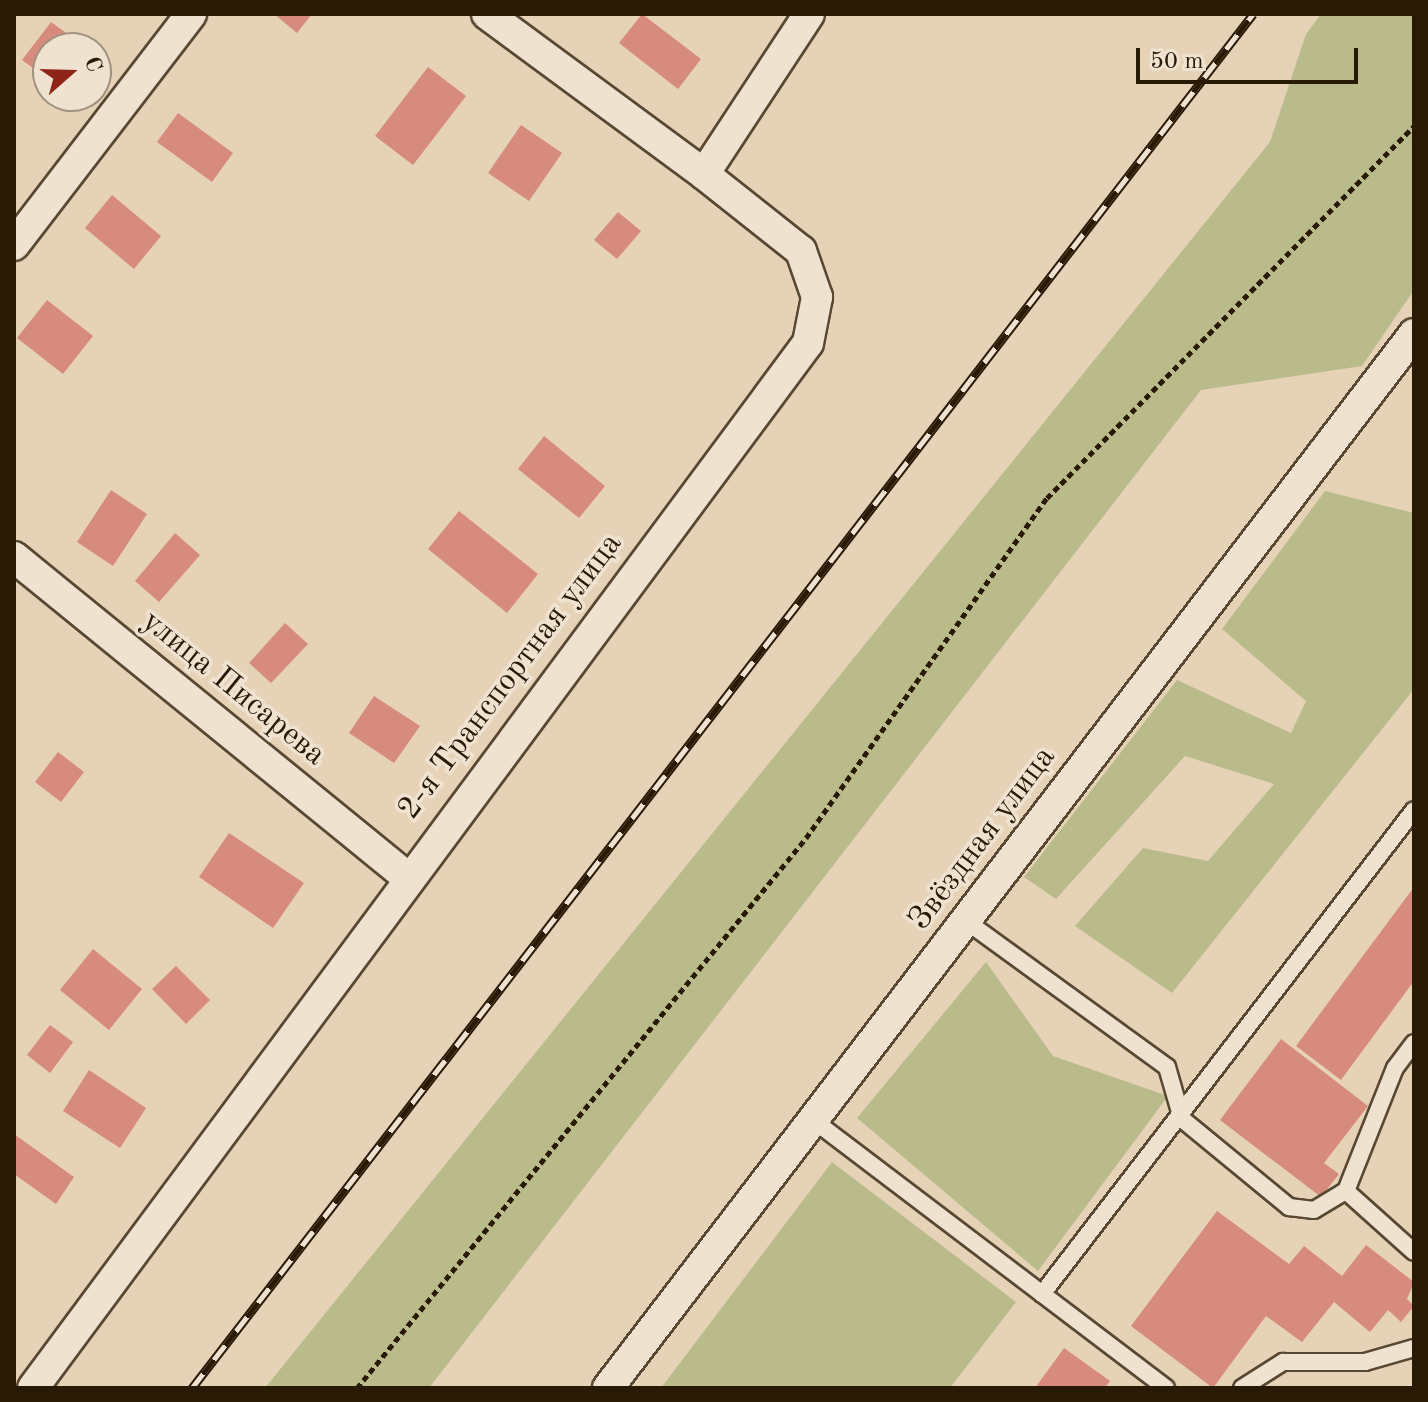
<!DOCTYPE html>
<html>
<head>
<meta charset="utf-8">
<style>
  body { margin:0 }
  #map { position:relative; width:1428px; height:1402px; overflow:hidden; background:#e6d3b7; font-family:"Old Standard TT",serif }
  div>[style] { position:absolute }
  .green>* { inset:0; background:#babb8b }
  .building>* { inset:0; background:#d68b7c }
  .path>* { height:5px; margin-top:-2.5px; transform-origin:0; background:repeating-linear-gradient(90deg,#291a06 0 6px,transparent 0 10px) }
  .roads { filter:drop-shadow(2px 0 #584832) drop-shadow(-2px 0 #584832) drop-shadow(0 2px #584832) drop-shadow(0 -2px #584832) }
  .lane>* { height:16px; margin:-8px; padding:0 8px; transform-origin:8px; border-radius:8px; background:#efe2d0 }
  .street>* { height:30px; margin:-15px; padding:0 15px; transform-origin:15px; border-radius:15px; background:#efe2d0 }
  .rail>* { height:9px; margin-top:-4.5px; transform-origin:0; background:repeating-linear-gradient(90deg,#efe2d0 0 18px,#291a06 0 36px); box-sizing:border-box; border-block:2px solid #291a06 }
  span { translate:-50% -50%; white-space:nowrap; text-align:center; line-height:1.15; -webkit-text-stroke:7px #efe2d0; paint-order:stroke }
  .street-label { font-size:32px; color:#291a06 }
  .frame { position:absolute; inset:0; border:16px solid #291a06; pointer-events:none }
  .north { position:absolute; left:32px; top:32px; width:80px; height:80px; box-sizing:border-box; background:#efe2d0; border:2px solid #a0927f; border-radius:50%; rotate:70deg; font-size:22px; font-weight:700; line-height:32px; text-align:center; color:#291a06 }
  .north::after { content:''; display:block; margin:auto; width:28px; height:36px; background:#8f2418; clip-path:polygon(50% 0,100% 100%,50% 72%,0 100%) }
  .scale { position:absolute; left:1136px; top:48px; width:222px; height:36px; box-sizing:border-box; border:4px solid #291a06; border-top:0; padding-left:10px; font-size:24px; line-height:28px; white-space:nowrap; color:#291a06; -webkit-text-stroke:6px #efe2d0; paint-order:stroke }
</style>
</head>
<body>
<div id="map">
  <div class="green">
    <div style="clip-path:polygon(1321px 14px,1414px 14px,1414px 290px,1362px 366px,1201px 390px,429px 1388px,265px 1388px,1270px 142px,1306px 34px)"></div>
    <div style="clip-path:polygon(1325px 491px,1414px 513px,1414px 689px,1172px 993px,1075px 926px,1143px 848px,1208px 861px,1274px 784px,1185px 756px,1056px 899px,1024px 877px,1177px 680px,1291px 733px,1306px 701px,1222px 629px)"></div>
    <div style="clip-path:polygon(986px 962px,1053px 1056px,1168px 1096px,1038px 1271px,857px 1118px)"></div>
    <div style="clip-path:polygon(832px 1162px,1016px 1302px,950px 1388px,661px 1388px)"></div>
  </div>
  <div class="building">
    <div style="clip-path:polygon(274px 14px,312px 14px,297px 33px)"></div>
    <div style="clip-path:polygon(642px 14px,701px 59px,678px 89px,619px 43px)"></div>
    <div style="clip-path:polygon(51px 22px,87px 48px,48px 48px,48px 79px,22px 60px)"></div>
    <div style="clip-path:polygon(428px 67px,466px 96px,413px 165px,375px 136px)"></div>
    <div style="clip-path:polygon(178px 113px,233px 153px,212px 182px,157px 142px)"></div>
    <div style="clip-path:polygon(521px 125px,562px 153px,529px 201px,488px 173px)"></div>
    <div style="clip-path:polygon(112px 195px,161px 236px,134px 269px,85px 228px)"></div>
    <div style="clip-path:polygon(618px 212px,641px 231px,617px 259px,594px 240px)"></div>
    <div style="clip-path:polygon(47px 300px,93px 336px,63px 374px,17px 338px)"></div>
    <div style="clip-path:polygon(544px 436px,605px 486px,579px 518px,518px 469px)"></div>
    <div style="clip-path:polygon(111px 490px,147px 514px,113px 566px,77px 542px)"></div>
    <div style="clip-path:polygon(459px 511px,538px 574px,507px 613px,428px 549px)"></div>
    <div style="clip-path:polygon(175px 533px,200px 555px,159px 602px,135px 581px)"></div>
    <div style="clip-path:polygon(285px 623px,308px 644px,271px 683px,249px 663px)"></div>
    <div style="clip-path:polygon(374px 696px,420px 726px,394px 763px,349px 733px)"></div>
    <div style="clip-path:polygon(58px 752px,84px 772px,61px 802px,35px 782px)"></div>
    <div style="clip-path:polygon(229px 833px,304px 883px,273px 928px,199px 877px)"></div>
    <div style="clip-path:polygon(1414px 887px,1414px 981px,1341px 1080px,1296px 1046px)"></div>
    <div style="clip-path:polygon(93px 949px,142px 989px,109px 1030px,60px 990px)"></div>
    <div style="clip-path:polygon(176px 966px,210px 1000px,186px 1024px,152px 989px)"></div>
    <div style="clip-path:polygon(50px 1025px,73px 1042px,50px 1073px,27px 1055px)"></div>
    <div style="clip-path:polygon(1281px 1039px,1368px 1106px,1324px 1163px,1339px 1174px,1321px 1197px,1220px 1120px)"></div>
    <div style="clip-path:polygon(89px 1070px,146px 1108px,120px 1148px,63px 1111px)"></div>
    <div style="clip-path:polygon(14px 1134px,74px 1177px,56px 1204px,14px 1174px)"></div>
    <div style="clip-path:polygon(1217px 1211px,1289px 1264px,1304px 1246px,1342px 1276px,1366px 1245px,1414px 1282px,1407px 1299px,1414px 1306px,1401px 1322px,1388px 1310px,1370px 1332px,1334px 1302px,1302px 1342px,1266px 1316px,1213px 1388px,1131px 1326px)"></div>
    <div style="clip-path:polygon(1064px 1348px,1110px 1381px,1105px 1388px,1035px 1388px)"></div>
  </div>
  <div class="path">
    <div style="left:357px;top:1388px;width:710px;rotate:-50.77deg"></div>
    <div style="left:806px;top:838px;width:417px;rotate:-54.7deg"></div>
    <div style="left:1047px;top:498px;width:523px;rotate:-45.39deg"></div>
  </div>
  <div class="roads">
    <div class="lane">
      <div style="left:966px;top:921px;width:248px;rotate:36deg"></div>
      <div style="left:1167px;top:1067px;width:54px;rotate:73.9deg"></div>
      <div style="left:1182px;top:1119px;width:139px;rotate:39.4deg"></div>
      <div style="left:1289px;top:1207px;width:25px;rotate:7deg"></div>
      <div style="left:1314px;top:1210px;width:37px;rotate:-31deg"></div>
      <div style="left:1346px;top:1191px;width:91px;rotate:41.9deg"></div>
      <div style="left:813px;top:1120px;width:443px;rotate:37.2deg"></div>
      <div style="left:1346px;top:1191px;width:132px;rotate:-68.3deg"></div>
      <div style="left:1395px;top:1068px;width:31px;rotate:-53deg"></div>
      <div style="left:1042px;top:1294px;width:610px;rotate:-52.45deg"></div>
      <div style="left:1242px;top:1388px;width:49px;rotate:-32.4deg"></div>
      <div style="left:1283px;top:1362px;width:82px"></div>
      <div style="left:1365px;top:1362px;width:51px;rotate:-15.9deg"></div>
    </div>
    <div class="street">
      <div style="left:487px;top:14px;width:270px;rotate:36.4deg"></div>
      <div style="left:14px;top:245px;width:291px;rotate:-52.5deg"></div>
      <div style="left:14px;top:557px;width:505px;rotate:39.14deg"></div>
      <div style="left:33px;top:1388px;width:1301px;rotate:-53.44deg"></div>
      <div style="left:808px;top:343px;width:47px;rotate:-78.9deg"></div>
      <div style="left:817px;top:297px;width:49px;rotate:-109.2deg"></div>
      <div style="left:801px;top:251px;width:124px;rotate:-141.6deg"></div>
      <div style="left:704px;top:174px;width:191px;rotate:-56.7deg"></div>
      <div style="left:608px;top:1388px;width:1327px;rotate:-52.59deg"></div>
    </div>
  </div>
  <div class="rail">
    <div style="left:192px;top:1388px;width:1736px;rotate:-52.32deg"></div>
  </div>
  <div class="street-label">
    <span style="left:511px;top:677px;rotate:-53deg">2-я Транспортная улица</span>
    <span style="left:233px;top:689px;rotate:39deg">улица Писарева</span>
    <span style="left:983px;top:839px;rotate:-53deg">Звёздная улица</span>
  </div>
  <div class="frame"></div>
  <div class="north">С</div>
  <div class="scale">50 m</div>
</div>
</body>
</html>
